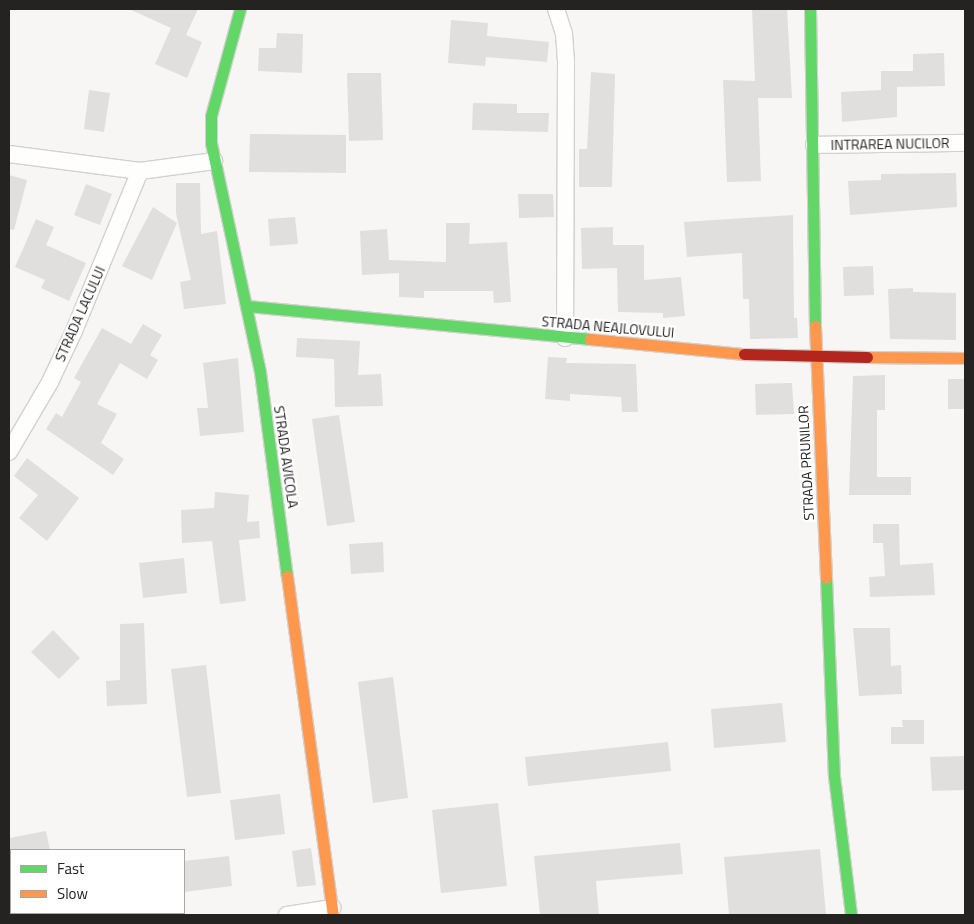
<!DOCTYPE html>
<html>
<head>
<meta charset="utf-8">
<style>
  body { margin:0 }
  #map { position:relative; width:974px; height:924px; overflow:hidden; background:#f8f6f4; font-family:"Titillium Web",sans-serif }
  div>[style] { position:absolute }
  .building>* { inset:0; background:#e0dfdd }
  .roads { filter:drop-shadow(1px 0 #d3d1cf) drop-shadow(-1px 0 #d3d1cf) drop-shadow(0 1px #d3d1cf) drop-shadow(0 -1px #d3d1cf) }
  .street>* { height:16px; margin:-8px; padding:0 8px; transform-origin:8px; border-radius:8px; background:#fefefd }
  .fast>* { height:11px; margin:-5.5px; padding:0 5.5px; transform-origin:5.5px; border-radius:5.5px; background:#63d668 }
  .slow>* { height:11px; margin:-5.5px; padding:0 5.5px; transform-origin:5.5px; border-radius:5.5px; background:#ff974d }
  .jam>* { height:11px; margin:-5.5px; padding:0 5.5px; transform-origin:5.5px; border-radius:5.5px; background:#b3261e }
  span { translate:-50% -50%; white-space:nowrap; text-align:center; line-height:1.15; -webkit-text-stroke:4.5px #fff; paint-order:stroke }
  .street-label { font-size:14px; color:#252322 }
  .frame { position:absolute; inset:0; border:10px solid #252322; pointer-events:none }
  .legend { position:absolute; left:10px; top:849px; width:175px; height:65px; box-sizing:border-box; background:#fff; border:1px solid #a8a7a7; margin:0; padding:6px 9px; list-style:none; font-size:15px; color:#252322 }
  .legend li { display:flex; align-items:center; gap:10px; height:25px }
  .legend b { width:25px; border:1px solid #a8a7a7 }
</style>
</head>
<body>
<div id="map">
  <div class="building">
    <div style="clip-path:polygon(129px 9px,198px 9px,186px 35px,202px 42px,187px 78px,155px 64px,171px 28px)"></div>
    <div style="clip-path:polygon(752px 9px,787px 9px,792px 98px,758px 98px,761px 181px,727px 182px,723px 80px,755px 81px)"></div>
    <div style="clip-path:polygon(451px 20px,488px 23px,487px 36px,549px 42px,547px 62px,486px 57px,485px 66px,448px 63px)"></div>
    <div style="clip-path:polygon(277px 33px,303px 34px,302px 73px,258px 71px,259px 48px,276px 48px)"></div>
    <div style="clip-path:polygon(944px 53px,945px 86px,897px 87px,897px 117px,842px 122px,841px 92px,881px 90px,881px 71px,913px 71px,913px 54px)"></div>
    <div style="clip-path:polygon(591px 72px,615px 74px,612px 187px,579px 187px,579px 149px,587px 149px)"></div>
    <div style="clip-path:polygon(347px 73px,381px 73px,383px 140px,349px 141px)"></div>
    <div style="clip-path:polygon(89px 90px,110px 93px,104px 132px,84px 129px)"></div>
    <div style="clip-path:polygon(473px 103px,517px 104px,517px 113px,549px 113px,548px 132px,472px 130px)"></div>
    <div style="clip-path:polygon(250px 134px,346px 135px,346px 173px,249px 172px)"></div>
    <div style="clip-path:polygon(956px 173px,957px 207px,850px 215px,848px 181px,881px 180px,881px 174px)"></div>
    <div style="clip-path:polygon(9px 175px,27px 180px,14px 230px,9px 229px)"></div>
    <div style="clip-path:polygon(176px 183px,200px 183px,201px 234px,217px 231px,226px 304px,184px 309px,180px 282px,191px 280px,176px 213px)"></div>
    <div style="clip-path:polygon(86px 184px,112px 194px,100px 225px,74px 215px)"></div>
    <div style="clip-path:polygon(518px 194px,553px 194px,554px 217px,519px 218px)"></div>
    <div style="clip-path:polygon(153px 207px,177px 223px,152px 280px,122px 266px)"></div>
    <div style="clip-path:polygon(793px 215px,794px 318px,797px 318px,798px 338px,750px 339px,749px 299px,743px 299px,742px 253px,687px 257px,684px 222px)"></div>
    <div style="clip-path:polygon(295px 217px,298px 244px,270px 246px,268px 219px)"></div>
    <div style="clip-path:polygon(36px 219px,54px 227px,46px 245px,86px 263px,69px 301px,41px 288px,45px 280px,15px 267px)"></div>
    <div style="clip-path:polygon(446px 223px,470px 223px,469px 244px,507px 242px,511px 302px,494px 303px,493px 291px,424px 291px,424px 298px,399px 297px,399px 273px,362px 275px,360px 231px,387px 229px,389px 260px,446px 262px)"></div>
    <div style="clip-path:polygon(613px 227px,613px 245px,644px 245px,644px 280px,681px 277px,685px 316px,663px 318px,663px 313px,618px 312px,617px 268px,582px 269px,581px 228px)"></div>
    <div style="clip-path:polygon(873px 266px,874px 295px,844px 296px,843px 267px)"></div>
    <div style="clip-path:polygon(913px 288px,913px 292px,956px 293px,956px 340px,890px 339px,888px 289px)"></div>
    <div style="clip-path:polygon(143px 324px,162px 335px,150px 355px,158px 360px,147px 379px,120px 363px,97px 404px,117px 414px,101px 443px,124px 459px,113px 475px,46px 429px,56px 413px,62px 417px,81px 382px,74px 378px,102px 328px,131px 344px)"></div>
    <div style="clip-path:polygon(297px 338px,360px 341px,358px 375px,381px 374px,383px 406px,335px 407px,334px 359px,296px 357px)"></div>
    <div style="clip-path:polygon(548px 357px,567px 358px,566px 363px,636px 364px,638px 412px,622px 412px,621px 397px,570px 394px,570px 401px,545px 399px)"></div>
    <div style="clip-path:polygon(238px 358px,244px 432px,200px 436px,197px 408px,208px 408px,203px 363px)"></div>
    <div style="clip-path:polygon(885px 375px,885px 410px,877px 410px,877px 477px,911px 477px,911px 495px,849px 495px,853px 376px)"></div>
    <div style="clip-path:polygon(948px 379px,965px 379px,965px 409px,948px 409px)"></div>
    <div style="clip-path:polygon(792px 383px,794px 414px,756px 415px,755px 384px)"></div>
    <div style="clip-path:polygon(339px 415px,355px 522px,327px 526px,312px 419px)"></div>
    <div style="clip-path:polygon(27px 458px,79px 498px,47px 541px,19px 518px,38px 495px,14px 476px)"></div>
    <div style="clip-path:polygon(215px 492px,249px 495px,247px 522px,259px 521px,260px 538px,239px 540px,246px 601px,220px 604px,212px 541px,182px 543px,181px 510px,214px 508px)"></div>
    <div style="clip-path:polygon(873px 524px,899px 524px,900px 565px,933px 563px,935px 595px,870px 597px,869px 577px,885px 576px,883px 543px,873px 543px)"></div>
    <div style="clip-path:polygon(383px 542px,384px 572px,351px 574px,349px 544px)"></div>
    <div style="clip-path:polygon(184px 558px,187px 593px,143px 598px,139px 563px)"></div>
    <div style="clip-path:polygon(144px 623px,147px 704px,107px 706px,106px 681px,120px 680px,120px 624px)"></div>
    <div style="clip-path:polygon(853px 628px,890px 628px,891px 666px,901px 665px,902px 694px,859px 696px)"></div>
    <div style="clip-path:polygon(53px 630px,80px 658px,59px 679px,31px 652px)"></div>
    <div style="clip-path:polygon(206px 665px,221px 793px,187px 797px,171px 669px)"></div>
    <div style="clip-path:polygon(393px 677px,408px 798px,373px 803px,358px 682px)"></div>
    <div style="clip-path:polygon(782px 703px,786px 742px,714px 748px,711px 709px)"></div>
    <div style="clip-path:polygon(902px 720px,924px 720px,924px 744px,891px 744px,891px 727px,903px 727px)"></div>
    <div style="clip-path:polygon(668px 742px,671px 771px,528px 786px,525px 757px)"></div>
    <div style="clip-path:polygon(965px 756px,965px 790px,932px 791px,930px 757px)"></div>
    <div style="clip-path:polygon(280px 794px,285px 834px,235px 840px,230px 800px)"></div>
    <div style="clip-path:polygon(498px 803px,507px 886px,441px 893px,432px 810px)"></div>
    <div style="clip-path:polygon(46px 831px,50px 850px,11px 850px,9px 853px,9px 838px)"></div>
    <div style="clip-path:polygon(680px 843px,683px 874px,596px 881px,599px 915px,540px 915px,534px 856px)"></div>
    <div style="clip-path:polygon(311px 848px,316px 885px,297px 887px,292px 851px)"></div>
    <div style="clip-path:polygon(820px 849px,826px 915px,729px 915px,724px 857px)"></div>
    <div style="clip-path:polygon(229px 856px,232px 886px,184px 892px,184px 861px)"></div>
  </div>
  <div class="roads">
    <div class="street">
      <div style="left:556px;top:9px;width:25px;rotate:72deg"></div>
      <div style="left:564px;top:33px;width:29px;rotate:86deg"></div>
      <div style="left:566px;top:62px;width:276px;rotate:90.2deg"></div>
      <div style="left:814px;top:145px;width:151px;rotate:-0.8deg"></div>
      <div style="left:9px;top:154px;width:132px;rotate:7.4deg"></div>
      <div style="left:140px;top:171px;width:75px;rotate:-7.7deg"></div>
      <div style="left:9px;top:452px;width:81px;rotate:-59.6deg"></div>
      <div style="left:50px;top:382px;width:56px;rotate:-64.8deg"></div>
      <div style="left:74px;top:331px;width:173px;rotate:-67.6deg"></div>
      <div style="left:287px;top:915px;width:46px;rotate:-8.8deg"></div>
    </div>
    <div class="fast">
      <div style="left:240px;top:9px;width:111px;rotate:105.2deg"></div>
      <div style="left:211px;top:116px;width:27px;rotate:90deg"></div>
      <div style="left:211px;top:143px;width:234px;rotate:77.9deg"></div>
      <div style="left:260px;top:372px;width:206px;rotate:82.5deg"></div>
      <div style="left:810px;top:9px;width:317px;rotate:89.1deg"></div>
      <div style="left:248px;top:306px;width:344px;rotate:5.5deg"></div>
      <div style="left:826px;top:578px;width:198px;rotate:87.7deg"></div>
      <div style="left:834px;top:776px;width:140px;rotate:83deg"></div>
    </div>
    <div class="slow">
      <div style="left:815px;top:326px;width:252px;rotate:87.5deg"></div>
      <div style="left:590px;top:339px;width:155px;rotate:5.6deg"></div>
      <div style="left:867px;top:357px;width:98px;rotate:0.6deg"></div>
      <div style="left:287px;top:576px;width:342px;rotate:82.3deg"></div>
    </div>
    <div class="jam">
      <div style="left:744px;top:354px;width:123px;rotate:1.4deg"></div>
    </div>
  </div>
  <div class="street-label">
    <span style="left:890px;top:144px;rotate:-1deg">INTRAREA NUCILOR</span>
    <span style="left:80px;top:314px;rotate:-66deg">STRADA LACULUI</span>
    <span style="left:608px;top:327px;rotate:5deg">STRADA NEAJLOVULUI</span>
    <span style="left:286px;top:457px;rotate:82deg">STRADA AVICOLA</span>
    <span style="left:806px;top:463px;rotate:-93deg">STRADA PRUNILOR</span>
  </div>
  <div class="frame"></div>
  <ul class="legend">
  <li><b style="height:6px;background:#63d668"></b>Fast</li>
  <li><b style="height:6px;background:#ff974d"></b>Slow</li>
  </ul>
</div>
</body>
</html>
